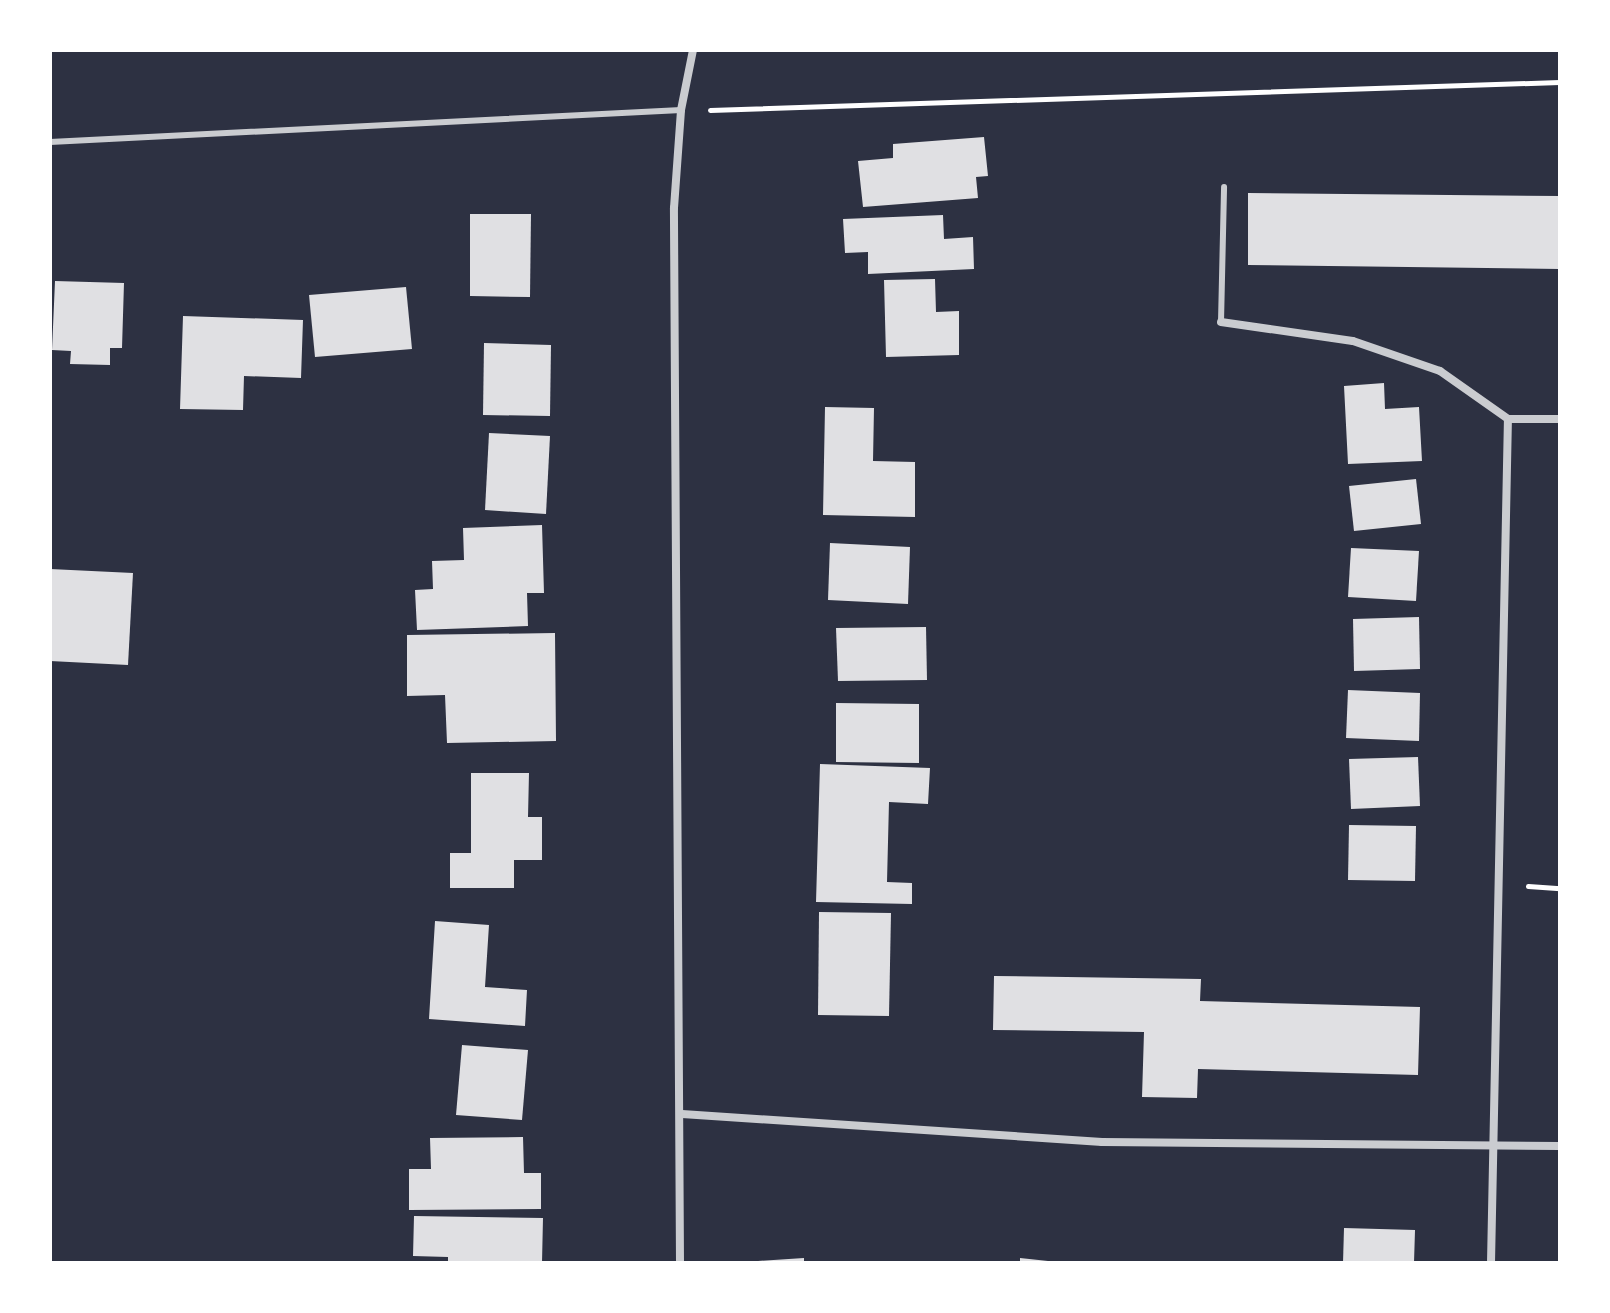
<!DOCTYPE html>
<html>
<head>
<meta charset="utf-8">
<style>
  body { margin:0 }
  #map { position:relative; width:1610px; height:1313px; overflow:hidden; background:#2d3142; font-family:"Times New Roman",serif }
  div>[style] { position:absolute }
  .building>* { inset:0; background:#e0e0e3 }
  .path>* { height:5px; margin:-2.5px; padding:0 2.5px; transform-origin:2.5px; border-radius:2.5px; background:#fff }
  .service>* { height:6px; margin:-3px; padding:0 3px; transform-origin:3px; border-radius:3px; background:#caccd0 }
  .minor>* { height:8px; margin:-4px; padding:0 4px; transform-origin:4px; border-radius:4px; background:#caccd0 }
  span { translate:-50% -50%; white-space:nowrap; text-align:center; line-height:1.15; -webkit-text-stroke:6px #fff; paint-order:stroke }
  .frame { position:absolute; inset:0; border:52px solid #fff; pointer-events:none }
</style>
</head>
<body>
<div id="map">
  <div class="building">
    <div style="clip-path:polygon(984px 137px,988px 176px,976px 177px,978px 198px,863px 207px,858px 161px,893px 158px,893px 144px)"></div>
    <div style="clip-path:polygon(1248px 193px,1560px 196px,1560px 269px,1248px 265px)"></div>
    <div style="clip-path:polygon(470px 214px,531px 214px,530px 297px,470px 296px)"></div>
    <div style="clip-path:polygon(943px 215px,944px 239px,973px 237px,974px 269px,868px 274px,868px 252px,845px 253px,843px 219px)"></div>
    <div style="clip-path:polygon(935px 279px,936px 312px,959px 311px,959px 355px,886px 357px,884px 280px)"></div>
    <div style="clip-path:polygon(55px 281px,124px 283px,122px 348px,110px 348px,110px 365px,70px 364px,71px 351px,52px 350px)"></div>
    <div style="clip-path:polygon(406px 287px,412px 349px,315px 357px,309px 295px)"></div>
    <div style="clip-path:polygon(183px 316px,303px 320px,301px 378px,244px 376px,243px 410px,180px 409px)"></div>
    <div style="clip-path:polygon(484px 343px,551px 345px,550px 416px,483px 415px)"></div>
    <div style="clip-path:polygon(1384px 383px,1385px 409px,1419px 407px,1422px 461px,1348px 464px,1344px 386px)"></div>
    <div style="clip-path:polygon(825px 407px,874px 408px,873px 461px,915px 462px,915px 517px,823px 515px)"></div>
    <div style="clip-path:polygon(489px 433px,550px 436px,546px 514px,485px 510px)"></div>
    <div style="clip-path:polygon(1416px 479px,1421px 524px,1354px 531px,1349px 486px)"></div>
    <div style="clip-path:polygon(542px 525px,544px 593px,527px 593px,528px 626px,417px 630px,415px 590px,433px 589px,432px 561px,464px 560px,463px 528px)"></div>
    <div style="clip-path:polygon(830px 543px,910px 547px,908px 604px,828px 600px)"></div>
    <div style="clip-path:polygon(1351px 548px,1419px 551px,1416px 601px,1348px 597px)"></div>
    <div style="clip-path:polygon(50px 569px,133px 573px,128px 665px,50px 661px)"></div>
    <div style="clip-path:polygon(1419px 617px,1420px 669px,1354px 671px,1353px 619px)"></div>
    <div style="clip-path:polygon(926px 627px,927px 680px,838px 681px,836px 628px)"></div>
    <div style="clip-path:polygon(555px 633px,556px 741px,447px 743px,445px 695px,407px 696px,407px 635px)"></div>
    <div style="clip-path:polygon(1348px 690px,1420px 693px,1419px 741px,1346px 738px)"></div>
    <div style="clip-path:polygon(836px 703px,919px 704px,919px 763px,836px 762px)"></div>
    <div style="clip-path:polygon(1418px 757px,1420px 806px,1351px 809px,1349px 759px)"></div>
    <div style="clip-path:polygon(820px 764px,930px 768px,928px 804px,889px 802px,887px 882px,912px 883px,912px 904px,816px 902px)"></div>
    <div style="clip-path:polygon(471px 773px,529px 773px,528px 817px,542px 817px,542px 860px,514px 860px,514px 888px,450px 888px,450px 853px,471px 853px)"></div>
    <div style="clip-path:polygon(1349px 825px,1416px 826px,1415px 881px,1348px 880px)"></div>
    <div style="clip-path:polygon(819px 912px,891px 913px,889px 1016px,818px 1015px)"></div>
    <div style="clip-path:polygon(435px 921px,489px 925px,485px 987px,527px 990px,525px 1026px,429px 1019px)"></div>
    <div style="clip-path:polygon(994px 976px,1201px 979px,1200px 1001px,1420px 1007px,1418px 1075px,1198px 1069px,1197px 1098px,1142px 1097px,1144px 1032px,993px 1030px)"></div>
    <div style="clip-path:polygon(462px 1045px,528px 1050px,522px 1120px,456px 1115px)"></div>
    <div style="clip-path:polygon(523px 1137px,524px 1173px,541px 1173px,541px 1209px,409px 1210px,409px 1169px,431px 1169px,430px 1138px)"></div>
    <div style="clip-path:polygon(414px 1216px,543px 1218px,542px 1263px,448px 1263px,448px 1257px,413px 1256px)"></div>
    <div style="clip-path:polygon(1344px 1228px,1415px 1230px,1414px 1263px,1343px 1263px)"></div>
    <div style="clip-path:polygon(804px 1258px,804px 1263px,758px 1263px,758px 1261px)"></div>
    <div style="clip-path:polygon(1020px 1258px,1048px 1261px,1048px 1263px,1020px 1263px)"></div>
  </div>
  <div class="path">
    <div style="left:710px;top:110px;width:850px;rotate:-1.89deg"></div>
    <div style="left:1528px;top:886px;width:32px;rotate:4deg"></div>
  </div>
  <div class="service">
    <div style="left:50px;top:142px;width:632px;rotate:-2.9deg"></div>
    <div style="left:1221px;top:322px;width:135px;rotate:-88.7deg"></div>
  </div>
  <div class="minor">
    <div style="left:1221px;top:322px;width:133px;rotate:8.2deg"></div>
    <div style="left:1353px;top:341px;width:92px;rotate:19deg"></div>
    <div style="left:1440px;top:371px;width:83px;rotate:35.2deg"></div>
    <div style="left:1508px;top:419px;width:52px"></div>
    <div style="left:682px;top:1114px;width:421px;rotate:3.8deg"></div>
    <div style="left:1102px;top:1142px;width:458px;rotate:0.5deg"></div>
    <div style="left:680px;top:1263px;width:1055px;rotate:-90.33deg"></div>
    <div style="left:674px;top:208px;width:98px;rotate:-85.9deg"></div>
    <div style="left:681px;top:110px;width:61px;rotate:-78.7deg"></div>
    <div style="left:1491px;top:1263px;width:844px;rotate:-88.85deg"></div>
  </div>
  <div class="frame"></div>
</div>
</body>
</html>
